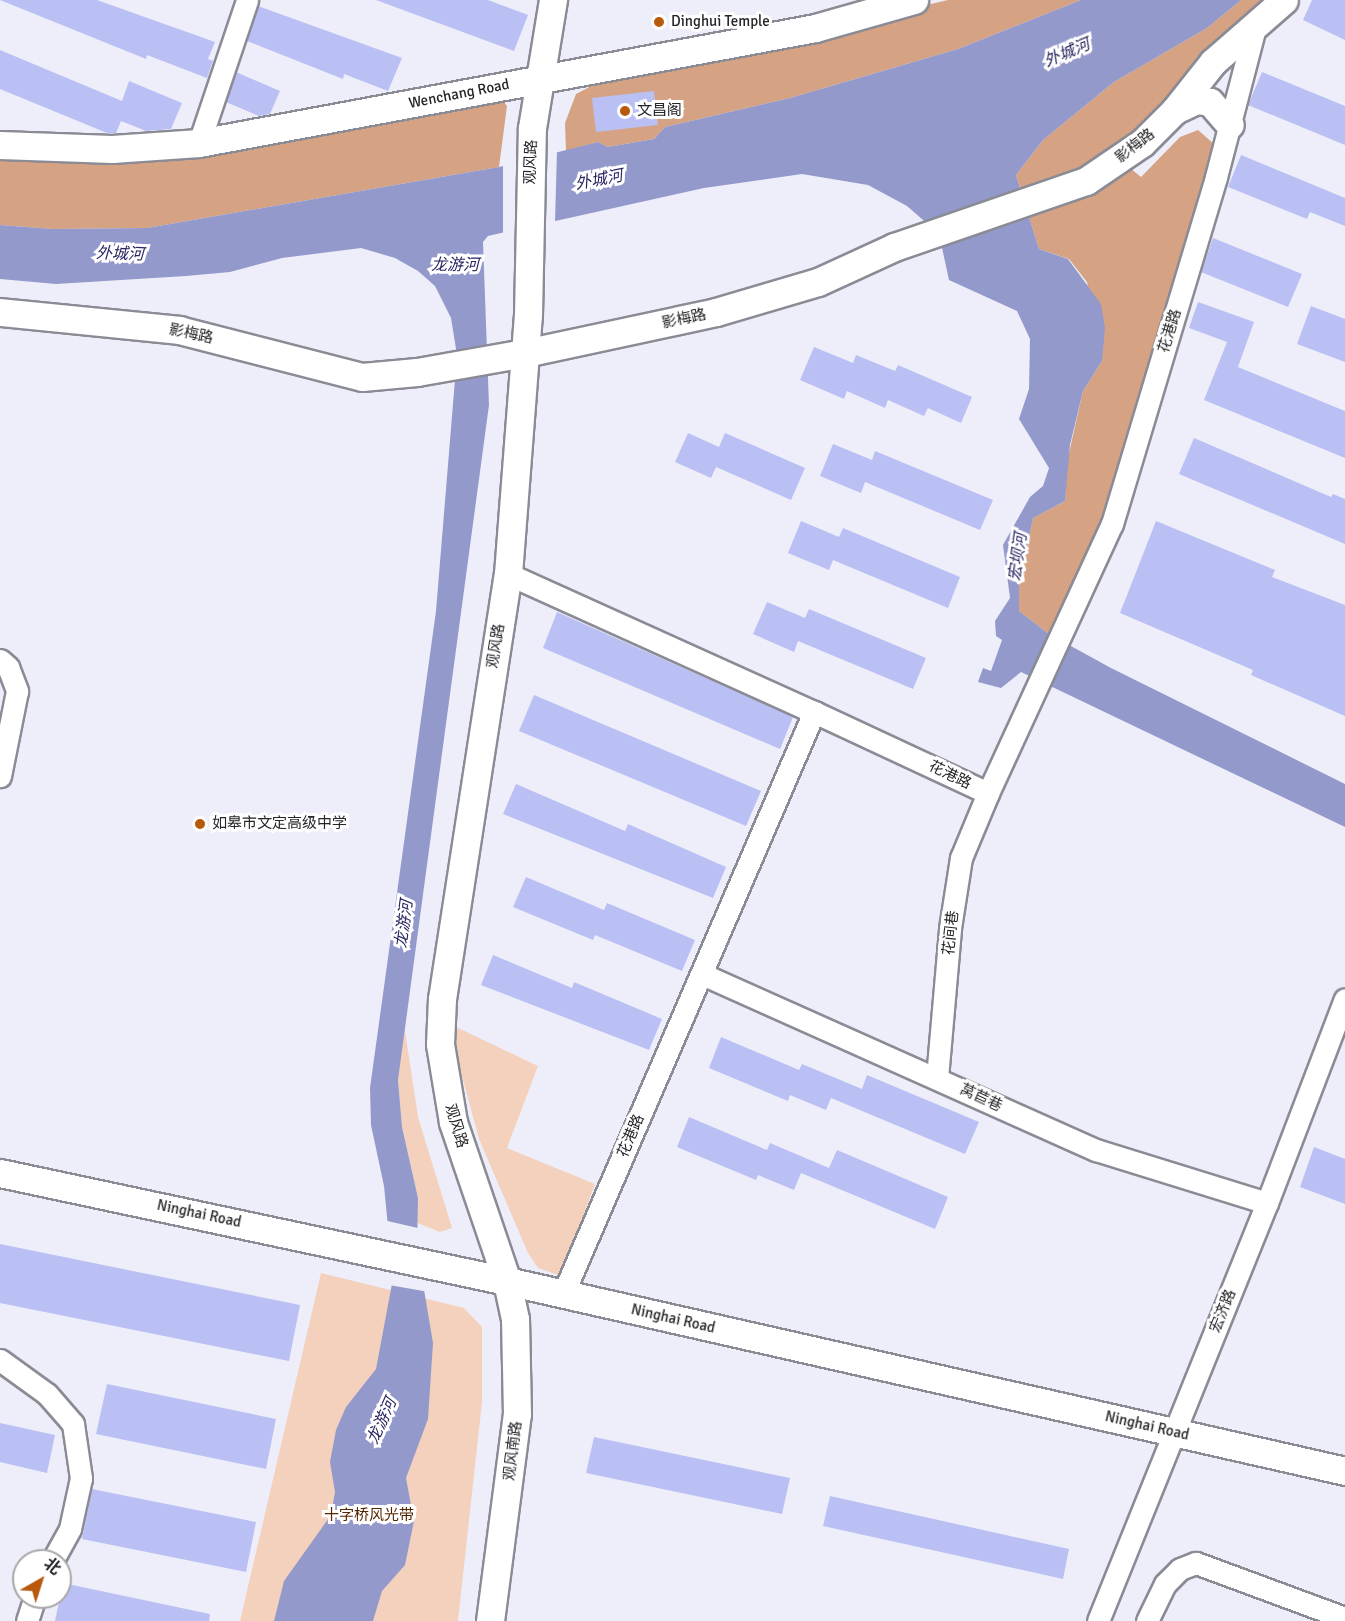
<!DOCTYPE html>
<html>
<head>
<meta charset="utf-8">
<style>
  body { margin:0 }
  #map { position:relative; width:1345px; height:1621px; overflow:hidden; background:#edeef9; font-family:Signika,"Noto Sans SC",sans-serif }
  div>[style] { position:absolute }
  .green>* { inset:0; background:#f4d1bd }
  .forest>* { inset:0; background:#d5a284 }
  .water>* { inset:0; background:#9499cb }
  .pier>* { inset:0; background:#edeef9 }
  .building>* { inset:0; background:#bbc0f4 }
  .roads { filter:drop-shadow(2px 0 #8a8b95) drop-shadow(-2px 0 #8a8b95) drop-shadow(0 2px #8a8b95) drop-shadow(0 -2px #8a8b95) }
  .minor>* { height:21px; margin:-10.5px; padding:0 10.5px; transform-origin:10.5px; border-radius:10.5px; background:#fff }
  .tertiary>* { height:27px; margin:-13.5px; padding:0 13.5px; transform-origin:13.5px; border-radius:13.5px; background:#fff }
  .dots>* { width:16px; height:16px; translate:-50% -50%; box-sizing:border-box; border:3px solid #fff; border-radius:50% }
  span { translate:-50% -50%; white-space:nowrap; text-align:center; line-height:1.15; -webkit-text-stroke:6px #fff; paint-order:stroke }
  .poi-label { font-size:15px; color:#26262a }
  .left { translate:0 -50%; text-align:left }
  .street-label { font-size:15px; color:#26262a }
  .park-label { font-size:15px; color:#542502 }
  .water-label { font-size:16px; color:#272460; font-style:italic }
  .north { position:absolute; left:12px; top:1549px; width:60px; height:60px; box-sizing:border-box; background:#fff; border:2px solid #a8a8aa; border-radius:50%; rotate:39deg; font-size:16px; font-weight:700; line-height:24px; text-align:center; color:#26262a }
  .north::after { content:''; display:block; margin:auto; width:21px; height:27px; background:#b8590c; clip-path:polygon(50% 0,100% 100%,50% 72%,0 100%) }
</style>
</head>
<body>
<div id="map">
  <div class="green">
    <div style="clip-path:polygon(404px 1024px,418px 1117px,452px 1228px,440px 1232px,415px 1222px,418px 1198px,402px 1127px,398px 1080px)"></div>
    <div style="clip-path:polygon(456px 1027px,538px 1066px,507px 1148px,595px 1184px,561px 1276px,538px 1268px,528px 1253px,479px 1139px,455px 1050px)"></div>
    <div style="clip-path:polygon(321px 1273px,464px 1308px,482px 1327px,482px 1402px,458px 1621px,240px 1621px)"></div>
  </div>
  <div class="forest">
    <div style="clip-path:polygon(948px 0,1081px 0,958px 49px,790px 98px,665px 127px,654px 139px,608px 147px,598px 142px,566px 151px,565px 123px,576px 94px,603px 80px)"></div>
    <div style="clip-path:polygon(1241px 0,1265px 0,1112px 153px,1141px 177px,1180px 137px,1198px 130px,1214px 144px,1206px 188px,1100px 529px,1049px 634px,1019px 611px,1019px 585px,1033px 518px,1065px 501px,1067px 462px,1083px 391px,1102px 361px,1087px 282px,1069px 259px,1039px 249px,1016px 175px,1043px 140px,1114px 82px,1207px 28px)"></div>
    <div style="clip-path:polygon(497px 93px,507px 106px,499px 167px,147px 228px,53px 229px,0 225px,0 151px,180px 156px)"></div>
  </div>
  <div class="water">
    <div style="clip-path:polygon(1081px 0,1241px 0,1207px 28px,1114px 82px,1043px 140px,1016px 175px,1039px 249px,1068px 259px,1101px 304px,1105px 328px,1102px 361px,1083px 391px,1070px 445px,1065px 501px,1033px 518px,1019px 585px,1019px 611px,1049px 634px,1111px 668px,1345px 784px,1345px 827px,1021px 672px,1001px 688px,978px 682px,983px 668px,991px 671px,1002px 640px,996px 636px,995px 621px,1010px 598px,1003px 545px,1030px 497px,1043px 486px,1049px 468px,1019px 419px,1029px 389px,1030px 339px,1017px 311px,949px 280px,939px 234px,907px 206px,868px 185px,802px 174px,704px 188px,488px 236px,483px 242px,489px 405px,398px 1080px,402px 1127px,418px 1198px,417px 1248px,433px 1343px,428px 1419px,406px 1478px,414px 1521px,405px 1565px,382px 1591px,373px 1621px,274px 1621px,284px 1581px,331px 1515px,335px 1492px,330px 1462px,336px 1430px,346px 1407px,376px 1369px,393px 1278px,384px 1186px,371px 1125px,370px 1088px,436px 611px,457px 355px,451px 318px,435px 286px,418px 271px,395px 258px,361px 248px,282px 258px,230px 272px,186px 276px,56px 284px,0 279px,0 225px,53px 229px,147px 228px,499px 167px,598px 142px,608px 147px,654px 139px,665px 127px,790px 98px,958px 49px)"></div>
  </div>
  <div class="pier">
    <div style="clip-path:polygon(557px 150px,555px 223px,503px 234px,503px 163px)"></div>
    <div style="clip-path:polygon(383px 1220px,418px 1228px,429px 1292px,389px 1285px)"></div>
  </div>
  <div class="building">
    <div style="clip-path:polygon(0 0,97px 0,215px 42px,208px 59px,213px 61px,207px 78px,147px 55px,146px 59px)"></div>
    <div style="clip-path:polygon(376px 0,488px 0,528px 15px,514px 51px)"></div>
    <div style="clip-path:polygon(1312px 0,1345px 0,1345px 40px,1303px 20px)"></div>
    <div style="clip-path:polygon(258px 6px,402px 58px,388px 91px,344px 74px,343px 79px,247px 41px)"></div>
    <div style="clip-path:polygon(0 50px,122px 101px,129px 81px,182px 103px,171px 129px,146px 131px,121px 121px,116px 133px,107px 133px,0 89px)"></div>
    <div style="clip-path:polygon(236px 72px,280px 91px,270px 114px,259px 116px,226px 102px)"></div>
    <div style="clip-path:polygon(1262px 72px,1345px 106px,1345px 145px,1248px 105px)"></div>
    <div style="clip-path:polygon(654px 91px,658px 125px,596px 132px,592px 98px)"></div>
    <div style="clip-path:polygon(1241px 155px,1345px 198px,1345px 226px,1310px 212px,1307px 219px,1228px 187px)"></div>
    <div style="clip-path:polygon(1213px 238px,1302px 274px,1288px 307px,1201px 272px)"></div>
    <div style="clip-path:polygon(1198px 302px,1254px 322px,1238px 367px,1345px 411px,1345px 458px,1204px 400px,1227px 342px,1189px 328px)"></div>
    <div style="clip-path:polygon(1311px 306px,1345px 319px,1345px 362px,1297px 344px)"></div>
    <div style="clip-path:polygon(814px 347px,853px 363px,856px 355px,895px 371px,898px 365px,972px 397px,961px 423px,928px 408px,924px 416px,888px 400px,885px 408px,847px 391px,844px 399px,800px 380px)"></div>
    <div style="clip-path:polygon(688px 433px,719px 447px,725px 433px,805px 468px,791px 500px,716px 467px,711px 478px,675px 462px)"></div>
    <div style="clip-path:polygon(1194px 438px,1331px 497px,1333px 494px,1345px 499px,1345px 544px,1179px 474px)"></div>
    <div style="clip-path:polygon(833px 444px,872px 460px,875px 451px,993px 500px,980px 530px,865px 482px,861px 493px,820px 476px)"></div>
    <div style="clip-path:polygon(801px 521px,839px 537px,843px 528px,960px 577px,948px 608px,833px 560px,829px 570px,788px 553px)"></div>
    <div style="clip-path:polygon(1156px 521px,1275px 570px,1272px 577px,1345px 605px,1345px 716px,1251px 675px,1253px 670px,1120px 613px)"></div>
    <div style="clip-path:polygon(767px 602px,805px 618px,809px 609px,926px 658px,913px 689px,798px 641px,794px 652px,753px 634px)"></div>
    <div style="clip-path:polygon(557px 612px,793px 717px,780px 749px,543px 648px)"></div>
    <div style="clip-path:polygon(534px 695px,761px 791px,746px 826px,519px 731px)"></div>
    <div style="clip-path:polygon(516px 784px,625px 831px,628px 824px,726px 867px,713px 898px,503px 814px)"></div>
    <div style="clip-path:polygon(526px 877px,604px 910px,607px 903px,695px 940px,682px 971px,595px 935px,593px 940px,513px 907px)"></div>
    <div style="clip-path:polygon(493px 955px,572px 988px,574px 982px,662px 1019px,649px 1050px,481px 985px)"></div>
    <div style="clip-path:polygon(721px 1037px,799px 1070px,802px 1064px,862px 1089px,867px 1075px,979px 1122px,965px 1154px,831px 1098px,826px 1110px,790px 1095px,788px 1101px,709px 1068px)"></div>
    <div style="clip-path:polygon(689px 1117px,767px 1150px,770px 1143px,829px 1168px,837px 1150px,948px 1197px,935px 1229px,801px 1173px,794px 1190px,758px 1175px,756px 1180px,677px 1147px)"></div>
    <div style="clip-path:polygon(1314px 1147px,1345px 1159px,1345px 1204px,1300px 1187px)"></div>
    <div style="clip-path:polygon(0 1244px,300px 1305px,289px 1361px,0 1303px)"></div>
    <div style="clip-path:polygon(107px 1384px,276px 1419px,266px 1469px,96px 1434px)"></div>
    <div style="clip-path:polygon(0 1423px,55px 1435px,47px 1473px,0 1462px)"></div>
    <div style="clip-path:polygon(594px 1437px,790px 1478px,782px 1514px,586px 1473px)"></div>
    <div style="clip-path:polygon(92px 1489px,256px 1522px,246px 1572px,82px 1539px)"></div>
    <div style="clip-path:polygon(830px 1496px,1069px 1549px,1063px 1579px,823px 1526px)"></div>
    <div style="clip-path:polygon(63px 1583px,210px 1614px,209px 1621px,55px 1621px)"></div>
  </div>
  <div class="roads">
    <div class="minor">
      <div style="left:199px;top:143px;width:151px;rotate:-71.4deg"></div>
      <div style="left:508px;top:574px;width:336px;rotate:24.3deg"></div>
      <div style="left:0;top:660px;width:11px;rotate:41deg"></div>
      <div style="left:8px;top:667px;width:26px;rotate:69deg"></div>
      <div style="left:17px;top:691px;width:87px;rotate:101.3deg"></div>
      <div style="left:702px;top:974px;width:432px;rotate:24.1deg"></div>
      <div style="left:1096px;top:1150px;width:179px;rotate:17.2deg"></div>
      <div style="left:937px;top:1078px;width:151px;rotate:-85deg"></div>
      <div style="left:950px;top:928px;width:71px;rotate:-81.1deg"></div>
      <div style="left:961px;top:858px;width:70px;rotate:-67.4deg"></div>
      <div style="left:563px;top:1294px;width:634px;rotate:-66.67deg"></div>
      <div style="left:814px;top:712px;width:192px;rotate:25deg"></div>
      <div style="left:988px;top:793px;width:296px;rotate:-65.3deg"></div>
      <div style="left:1112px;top:524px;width:362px;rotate:-73.3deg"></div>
      <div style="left:1216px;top:177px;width:155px;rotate:-75.4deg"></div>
      <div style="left:0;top:1360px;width:58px;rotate:35.9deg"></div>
      <div style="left:47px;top:1394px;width:40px;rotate:49deg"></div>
      <div style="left:73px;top:1424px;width:55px;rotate:81.6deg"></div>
      <div style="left:81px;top:1478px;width:52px;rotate:102.2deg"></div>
      <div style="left:70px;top:1529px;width:37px;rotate:119deg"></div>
      <div style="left:27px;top:1621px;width:25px;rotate:-72deg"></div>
      <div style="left:1098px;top:1621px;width:451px;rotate:-68deg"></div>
      <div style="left:1267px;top:1203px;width:218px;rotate:-69.1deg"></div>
      <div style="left:1147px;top:1621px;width:41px;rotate:-64.1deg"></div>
      <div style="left:1165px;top:1584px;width:21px;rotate:-45deg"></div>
      <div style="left:1180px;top:1569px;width:17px;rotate:-21deg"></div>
      <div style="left:1196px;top:1563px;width:159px;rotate:20.3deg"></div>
    </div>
    <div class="tertiary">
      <div style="left:1175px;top:110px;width:23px;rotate:-25deg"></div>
      <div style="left:1196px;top:100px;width:14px;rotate:8deg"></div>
      <div style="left:1210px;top:102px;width:30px;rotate:49deg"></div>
      <div style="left:0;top:145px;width:112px;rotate:2deg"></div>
      <div style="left:112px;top:149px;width:87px;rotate:-3.9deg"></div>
      <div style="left:199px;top:143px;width:627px;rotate:-10.57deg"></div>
      <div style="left:815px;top:28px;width:103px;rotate:-15.8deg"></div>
      <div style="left:0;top:312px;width:180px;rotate:5.7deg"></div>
      <div style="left:179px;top:330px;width:189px;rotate:14.4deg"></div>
      <div style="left:362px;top:377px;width:55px;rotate:-5.2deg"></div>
      <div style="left:417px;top:372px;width:110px;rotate:-10deg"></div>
      <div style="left:525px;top:353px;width:195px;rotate:-12.1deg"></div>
      <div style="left:716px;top:312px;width:106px;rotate:-16.4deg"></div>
      <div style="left:818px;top:282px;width:84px;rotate:-24.7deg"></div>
      <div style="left:894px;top:247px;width:203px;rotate:-19deg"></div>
      <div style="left:1086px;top:181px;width:68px;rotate:-34.2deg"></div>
      <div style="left:1142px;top:143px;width:47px;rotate:-45deg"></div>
      <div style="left:1175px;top:110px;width:61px;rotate:-51.6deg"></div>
      <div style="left:1213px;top:62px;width:94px;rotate:-41.1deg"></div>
      <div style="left:0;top:1173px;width:518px;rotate:12.03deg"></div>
      <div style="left:507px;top:1281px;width:859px;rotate:12.77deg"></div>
      <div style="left:490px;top:1621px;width:209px;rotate:-82.6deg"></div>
      <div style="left:517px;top:1414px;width:95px;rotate:-91.2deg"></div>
      <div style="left:515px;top:1319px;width:39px;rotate:-102deg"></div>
      <div style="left:507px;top:1281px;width:168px;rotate:-108.8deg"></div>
      <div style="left:453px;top:1122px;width:79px;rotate:-99.5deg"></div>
      <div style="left:440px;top:1044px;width:45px;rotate:-87.5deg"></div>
      <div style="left:442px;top:999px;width:430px;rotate:-81.2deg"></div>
      <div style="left:508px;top:574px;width:260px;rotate:-85.6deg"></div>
      <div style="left:528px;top:315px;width:187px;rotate:-88.8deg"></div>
      <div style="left:532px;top:128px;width:130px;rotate:-80.7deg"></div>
    </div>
  </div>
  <div class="dots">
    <div style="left:659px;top:22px;background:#b8590c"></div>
    <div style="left:625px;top:111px;background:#b8590c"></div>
    <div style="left:200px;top:824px;background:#b8590c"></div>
  </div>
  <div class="poi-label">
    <span class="left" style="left:671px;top:22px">Dinghui Temple</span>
    <span class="left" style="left:637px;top:111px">文昌阁</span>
    <span class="left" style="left:212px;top:824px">如皋市文定高级中学</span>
  </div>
  <div class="street-label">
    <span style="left:459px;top:94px;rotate:-11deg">Wenchang Road</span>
    <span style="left:1135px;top:146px;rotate:-38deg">影梅路</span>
    <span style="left:531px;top:162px;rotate:-88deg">观风路</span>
    <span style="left:684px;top:319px;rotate:-12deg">影梅路</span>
    <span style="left:1170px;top:331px;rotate:-73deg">花港路</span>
    <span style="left:191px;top:334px;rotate:12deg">影梅路</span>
    <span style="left:496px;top:646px;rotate:-81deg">观风路</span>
    <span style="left:950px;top:775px;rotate:26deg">花港路</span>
    <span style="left:951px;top:933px;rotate:-84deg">花间巷</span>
    <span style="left:981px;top:1098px;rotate:25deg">莴苣巷</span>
    <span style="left:456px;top:1126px;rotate:73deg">观风路</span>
    <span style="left:631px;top:1136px;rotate:-67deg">花港路</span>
    <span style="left:199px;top:1214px;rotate:12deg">Ninghai Road</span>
    <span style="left:1223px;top:1311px;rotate:-68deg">宏济路</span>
    <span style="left:673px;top:1319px;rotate:13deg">Ninghai Road</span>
    <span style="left:1147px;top:1426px;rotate:13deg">Ninghai Road</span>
    <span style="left:513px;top:1451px;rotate:-83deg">观风南路</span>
  </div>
  <div class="park-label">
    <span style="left:369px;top:1516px">十字桥风光带</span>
  </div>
  <div class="water-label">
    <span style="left:1067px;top:53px;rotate:-23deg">外城河</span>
    <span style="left:599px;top:180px;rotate:-11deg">外城河</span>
    <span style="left:120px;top:254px;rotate:2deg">外城河</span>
    <span style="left:455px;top:265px">龙游河</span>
    <span style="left:1018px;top:557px;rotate:-82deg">宏坝河</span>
    <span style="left:404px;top:924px;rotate:-82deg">龙游河</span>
    <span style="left:382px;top:1421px;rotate:-66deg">龙游河</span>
  </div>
  <div class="north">北</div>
</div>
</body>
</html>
